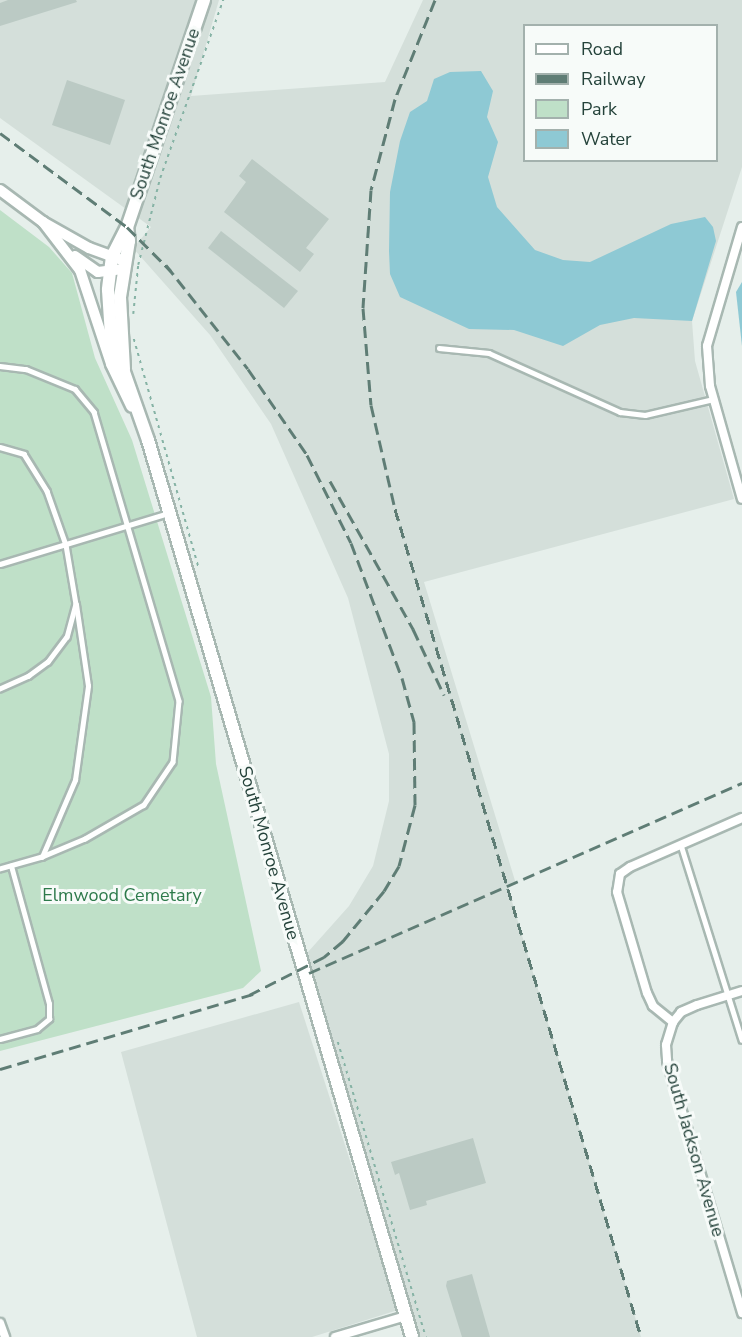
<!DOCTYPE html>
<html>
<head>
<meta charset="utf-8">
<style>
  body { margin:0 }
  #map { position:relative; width:742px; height:1337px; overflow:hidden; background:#e6efeb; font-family:"Nunito Sans",sans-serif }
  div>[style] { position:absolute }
  .built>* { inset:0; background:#d4dfda }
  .green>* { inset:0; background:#bfe0c8 }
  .water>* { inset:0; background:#8ec9d4 }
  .building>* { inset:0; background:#bbcac4 }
  .path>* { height:1.5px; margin-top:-0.75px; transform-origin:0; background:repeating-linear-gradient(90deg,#86b3a5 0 3px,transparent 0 7.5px) }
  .roads { filter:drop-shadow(2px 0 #a8b8b2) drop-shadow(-2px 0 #a8b8b2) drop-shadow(0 2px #a8b8b2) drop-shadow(0 -2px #a8b8b2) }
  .service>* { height:4.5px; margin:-2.25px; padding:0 2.25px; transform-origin:2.25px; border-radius:2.25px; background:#fff }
  .minor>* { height:8px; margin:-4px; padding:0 4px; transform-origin:4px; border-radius:4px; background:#fff }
  .tertiary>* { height:10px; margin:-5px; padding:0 5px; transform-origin:5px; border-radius:5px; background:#fff }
  .secondary>* { height:12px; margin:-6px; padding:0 6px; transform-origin:6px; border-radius:6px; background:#fff }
  .rail>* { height:3px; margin-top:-1.5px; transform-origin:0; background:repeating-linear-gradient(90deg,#5f7d75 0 12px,transparent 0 18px) }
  span { translate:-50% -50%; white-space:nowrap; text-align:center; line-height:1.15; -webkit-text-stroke:6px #f7fbf9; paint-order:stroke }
  .street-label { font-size:18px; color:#24423a }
  .park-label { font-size:18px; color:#2d7a4b }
  .legend { position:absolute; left:523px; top:24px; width:195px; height:138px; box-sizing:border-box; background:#f7fbf9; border:2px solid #a3b1ad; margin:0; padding:8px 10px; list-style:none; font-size:18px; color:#24423a }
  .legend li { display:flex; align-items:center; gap:12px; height:30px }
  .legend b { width:30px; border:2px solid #a3b1ad }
</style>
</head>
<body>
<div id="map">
  <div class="built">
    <div style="clip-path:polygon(evenodd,0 0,219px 0,191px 96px,385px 82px,423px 0,742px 0,742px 167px,692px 321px,695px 361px,734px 499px,424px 582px,516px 884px,508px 888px,641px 1337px,419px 1337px,313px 982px,308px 952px,349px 906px,373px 866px,389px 801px,389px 754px,348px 598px,271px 424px,210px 335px,133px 248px,151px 227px,0 118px,0 0,524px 26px,716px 26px,716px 160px,524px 160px,524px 26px)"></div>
    <div style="clip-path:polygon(299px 1002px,398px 1310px,312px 1337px,197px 1337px,121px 1052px)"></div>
  </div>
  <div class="green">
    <div style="clip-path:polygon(0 210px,49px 247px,72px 273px,95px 358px,132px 440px,211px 697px,216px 764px,261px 971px,243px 988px,0 1051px)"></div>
  </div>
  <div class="water">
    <div style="clip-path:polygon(481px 71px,493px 91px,487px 117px,498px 142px,488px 177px,497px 207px,535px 250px,563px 260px,590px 262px,671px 224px,705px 217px,713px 227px,716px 241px,692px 321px,634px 318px,600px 325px,563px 346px,514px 330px,469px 329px,400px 297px,390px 274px,389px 251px,390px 192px,400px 141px,410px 112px,427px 101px,434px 79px,450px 72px)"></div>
    <div style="clip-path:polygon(742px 282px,742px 346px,736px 292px)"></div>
  </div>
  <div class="building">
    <div style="clip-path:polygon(8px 0,76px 0,77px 2px,0 26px,0 3px)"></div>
    <div style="clip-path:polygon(67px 80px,125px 100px,110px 145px,52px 125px)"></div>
    <div style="clip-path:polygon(252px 159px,329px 219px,306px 248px,314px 254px,300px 272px,224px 212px,246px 182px,239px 176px)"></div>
    <div style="clip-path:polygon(221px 231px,298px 291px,284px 308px,208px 248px)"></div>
    <div style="clip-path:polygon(473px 1138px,486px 1183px,426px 1201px,427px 1205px,410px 1210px,399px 1173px,395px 1175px,391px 1162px)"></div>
    <div style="clip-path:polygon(472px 1274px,490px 1337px,462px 1337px,446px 1286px,447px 1281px)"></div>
  </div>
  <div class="path">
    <div style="left:133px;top:314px;width:49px;rotate:-84.2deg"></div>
    <div style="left:138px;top:265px;width:90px;rotate:-75.8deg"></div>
    <div style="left:160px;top:178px;width:189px;rotate:-70.5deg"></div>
    <div style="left:134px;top:339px;width:238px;rotate:74.2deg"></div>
    <div style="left:338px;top:1042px;width:308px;rotate:73.4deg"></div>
  </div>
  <div class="roads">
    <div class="service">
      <div style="left:439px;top:348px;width:50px;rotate:5.7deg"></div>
      <div style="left:489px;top:353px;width:144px;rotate:24.2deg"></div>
      <div style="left:620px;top:412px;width:25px;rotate:7deg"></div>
      <div style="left:645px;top:415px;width:71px;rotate:-13.1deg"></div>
      <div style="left:0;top:366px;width:26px;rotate:7deg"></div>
      <div style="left:26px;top:369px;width:53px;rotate:22.2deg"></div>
      <div style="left:75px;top:389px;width:30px;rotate:50deg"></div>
      <div style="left:94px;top:412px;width:301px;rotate:73.6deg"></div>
      <div style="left:179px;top:701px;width:61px;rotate:95.6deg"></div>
      <div style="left:173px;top:762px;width:52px;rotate:124deg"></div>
      <div style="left:144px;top:805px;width:68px;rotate:150deg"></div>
      <div style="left:85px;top:839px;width:47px;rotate:157.3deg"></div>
      <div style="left:42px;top:857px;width:44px;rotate:164.1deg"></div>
      <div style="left:0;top:447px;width:25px;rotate:16deg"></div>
      <div style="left:24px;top:454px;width:44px;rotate:58.1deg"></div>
      <div style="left:47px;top:491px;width:57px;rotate:70.6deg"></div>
      <div style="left:66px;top:545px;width:60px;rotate:80.4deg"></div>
      <div style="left:76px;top:604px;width:34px;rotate:105deg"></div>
      <div style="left:67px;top:637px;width:31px;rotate:127deg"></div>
      <div style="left:48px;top:662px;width:24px;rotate:144deg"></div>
      <div style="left:29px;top:676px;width:32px;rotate:156deg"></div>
      <div style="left:0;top:564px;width:177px;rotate:-16.8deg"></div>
      <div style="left:681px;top:845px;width:204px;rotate:72.6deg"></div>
      <div style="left:42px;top:857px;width:84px;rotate:-66.8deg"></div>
      <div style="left:75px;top:780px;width:95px;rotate:-82.1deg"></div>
      <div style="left:88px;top:686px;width:82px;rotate:-98.4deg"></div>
      <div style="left:0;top:1039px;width:38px;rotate:-15deg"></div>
      <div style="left:37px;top:1029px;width:16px;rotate:-40deg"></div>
      <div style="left:49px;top:1019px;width:15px;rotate:-90deg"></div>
      <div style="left:49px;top:1004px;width:143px;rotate:-105.4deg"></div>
    </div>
    <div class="minor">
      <div style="left:742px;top:227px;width:124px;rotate:106.4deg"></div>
      <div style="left:707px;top:346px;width:40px;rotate:85.7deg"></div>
      <div style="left:710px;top:386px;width:117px;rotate:74.2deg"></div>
      <div style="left:742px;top:818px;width:122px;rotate:156.4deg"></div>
      <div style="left:630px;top:867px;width:12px;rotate:145deg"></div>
      <div style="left:620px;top:874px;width:18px;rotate:99deg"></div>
      <div style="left:617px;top:892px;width:105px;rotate:73.5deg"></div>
      <div style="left:647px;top:993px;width:14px;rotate:65deg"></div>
      <div style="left:653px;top:1006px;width:26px;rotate:39deg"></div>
      <div style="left:673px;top:1022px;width:24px;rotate:107deg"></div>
      <div style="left:666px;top:1045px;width:16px;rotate:86deg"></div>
      <div style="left:667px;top:1061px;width:263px;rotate:73.4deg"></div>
      <div style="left:673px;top:1022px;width:13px;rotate:-51deg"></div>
      <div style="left:681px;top:1012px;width:17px;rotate:-24deg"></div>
      <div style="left:697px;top:1005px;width:47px;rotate:-17.3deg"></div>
      <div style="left:0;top:1323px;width:15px;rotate:70deg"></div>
      <div style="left:335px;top:1337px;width:74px;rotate:-16.5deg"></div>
    </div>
    <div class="tertiary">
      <div style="left:0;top:190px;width:54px;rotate:36.7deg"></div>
      <div style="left:43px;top:222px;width:53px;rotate:29.5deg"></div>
      <div style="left:89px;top:248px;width:38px;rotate:20deg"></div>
      <div style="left:43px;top:222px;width:61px;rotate:52.4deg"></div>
      <div style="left:80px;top:270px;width:99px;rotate:71.7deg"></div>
      <div style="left:111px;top:364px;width:47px;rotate:64.5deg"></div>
      <div style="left:75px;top:256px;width:28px;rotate:35deg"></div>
      <div style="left:98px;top:272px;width:25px;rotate:-7deg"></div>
    </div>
    <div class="secondary">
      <div style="left:204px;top:0;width:240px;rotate:108.7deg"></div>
      <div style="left:127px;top:227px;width:33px;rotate:117deg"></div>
      <div style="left:112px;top:256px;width:34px;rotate:97deg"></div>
      <div style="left:108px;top:290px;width:45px;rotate:86.2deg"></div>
      <div style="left:111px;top:335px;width:111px;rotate:70.6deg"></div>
      <div style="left:148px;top:440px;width:935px;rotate:73.6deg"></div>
      <div style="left:124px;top:369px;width:72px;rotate:-93.2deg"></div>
      <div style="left:120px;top:297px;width:57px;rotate:-80.9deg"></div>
      <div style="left:129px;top:241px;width:14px;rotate:-98deg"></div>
    </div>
  </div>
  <div class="rail">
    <div style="left:435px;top:0;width:107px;rotate:112deg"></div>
    <div style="left:395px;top:99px;width:94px;rotate:104.8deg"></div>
    <div style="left:371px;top:190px;width:118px;rotate:93.9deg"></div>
    <div style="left:363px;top:308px;width:97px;rotate:85.3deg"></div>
    <div style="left:371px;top:405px;width:107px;rotate:77deg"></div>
    <div style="left:395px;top:509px;width:864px;rotate:73.45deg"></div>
    <div style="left:0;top:133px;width:158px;rotate:36.5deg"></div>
    <div style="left:127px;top:227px;width:62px;rotate:45deg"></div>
    <div style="left:166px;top:265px;width:132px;rotate:51.7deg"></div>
    <div style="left:248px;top:369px;width:104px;rotate:55.5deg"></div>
    <div style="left:307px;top:455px;width:98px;rotate:63.4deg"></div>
    <div style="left:351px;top:543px;width:144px;rotate:69.3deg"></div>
    <div style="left:402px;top:678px;width:46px;rotate:74.7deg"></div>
    <div style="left:414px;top:722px;width:83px;rotate:89.3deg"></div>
    <div style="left:415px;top:805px;width:63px;rotate:104.7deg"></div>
    <div style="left:399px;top:866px;width:29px;rotate:121deg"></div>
    <div style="left:384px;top:891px;width:65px;rotate:129.4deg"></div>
    <div style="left:343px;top:941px;width:25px;rotate:140deg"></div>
    <div style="left:324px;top:957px;width:84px;rotate:153.1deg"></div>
    <div style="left:330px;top:481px;width:170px;rotate:60.7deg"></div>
    <div style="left:413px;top:629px;width:73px;rotate:64.8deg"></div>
    <div style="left:309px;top:973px;width:473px;rotate:-23.7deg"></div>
    <div style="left:0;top:1069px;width:267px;rotate:-16.5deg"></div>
  </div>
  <div class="street-label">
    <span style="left:165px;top:114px;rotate:-71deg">South Monroe Avenue</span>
    <span style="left:269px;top:853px;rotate:74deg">South Monroe Avenue</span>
    <span style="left:694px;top:1150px;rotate:74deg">South Jackson Avenue</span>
  </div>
  <div class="park-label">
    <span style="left:122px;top:895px">Elmwood Cemetary</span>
  </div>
  <ul class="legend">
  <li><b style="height:8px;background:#fff"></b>Road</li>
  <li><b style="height:8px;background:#5f7d75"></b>Railway</li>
  <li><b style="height:16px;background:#bfe0c8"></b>Park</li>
  <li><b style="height:16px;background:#8ec9d4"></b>Water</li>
  </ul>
</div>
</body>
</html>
